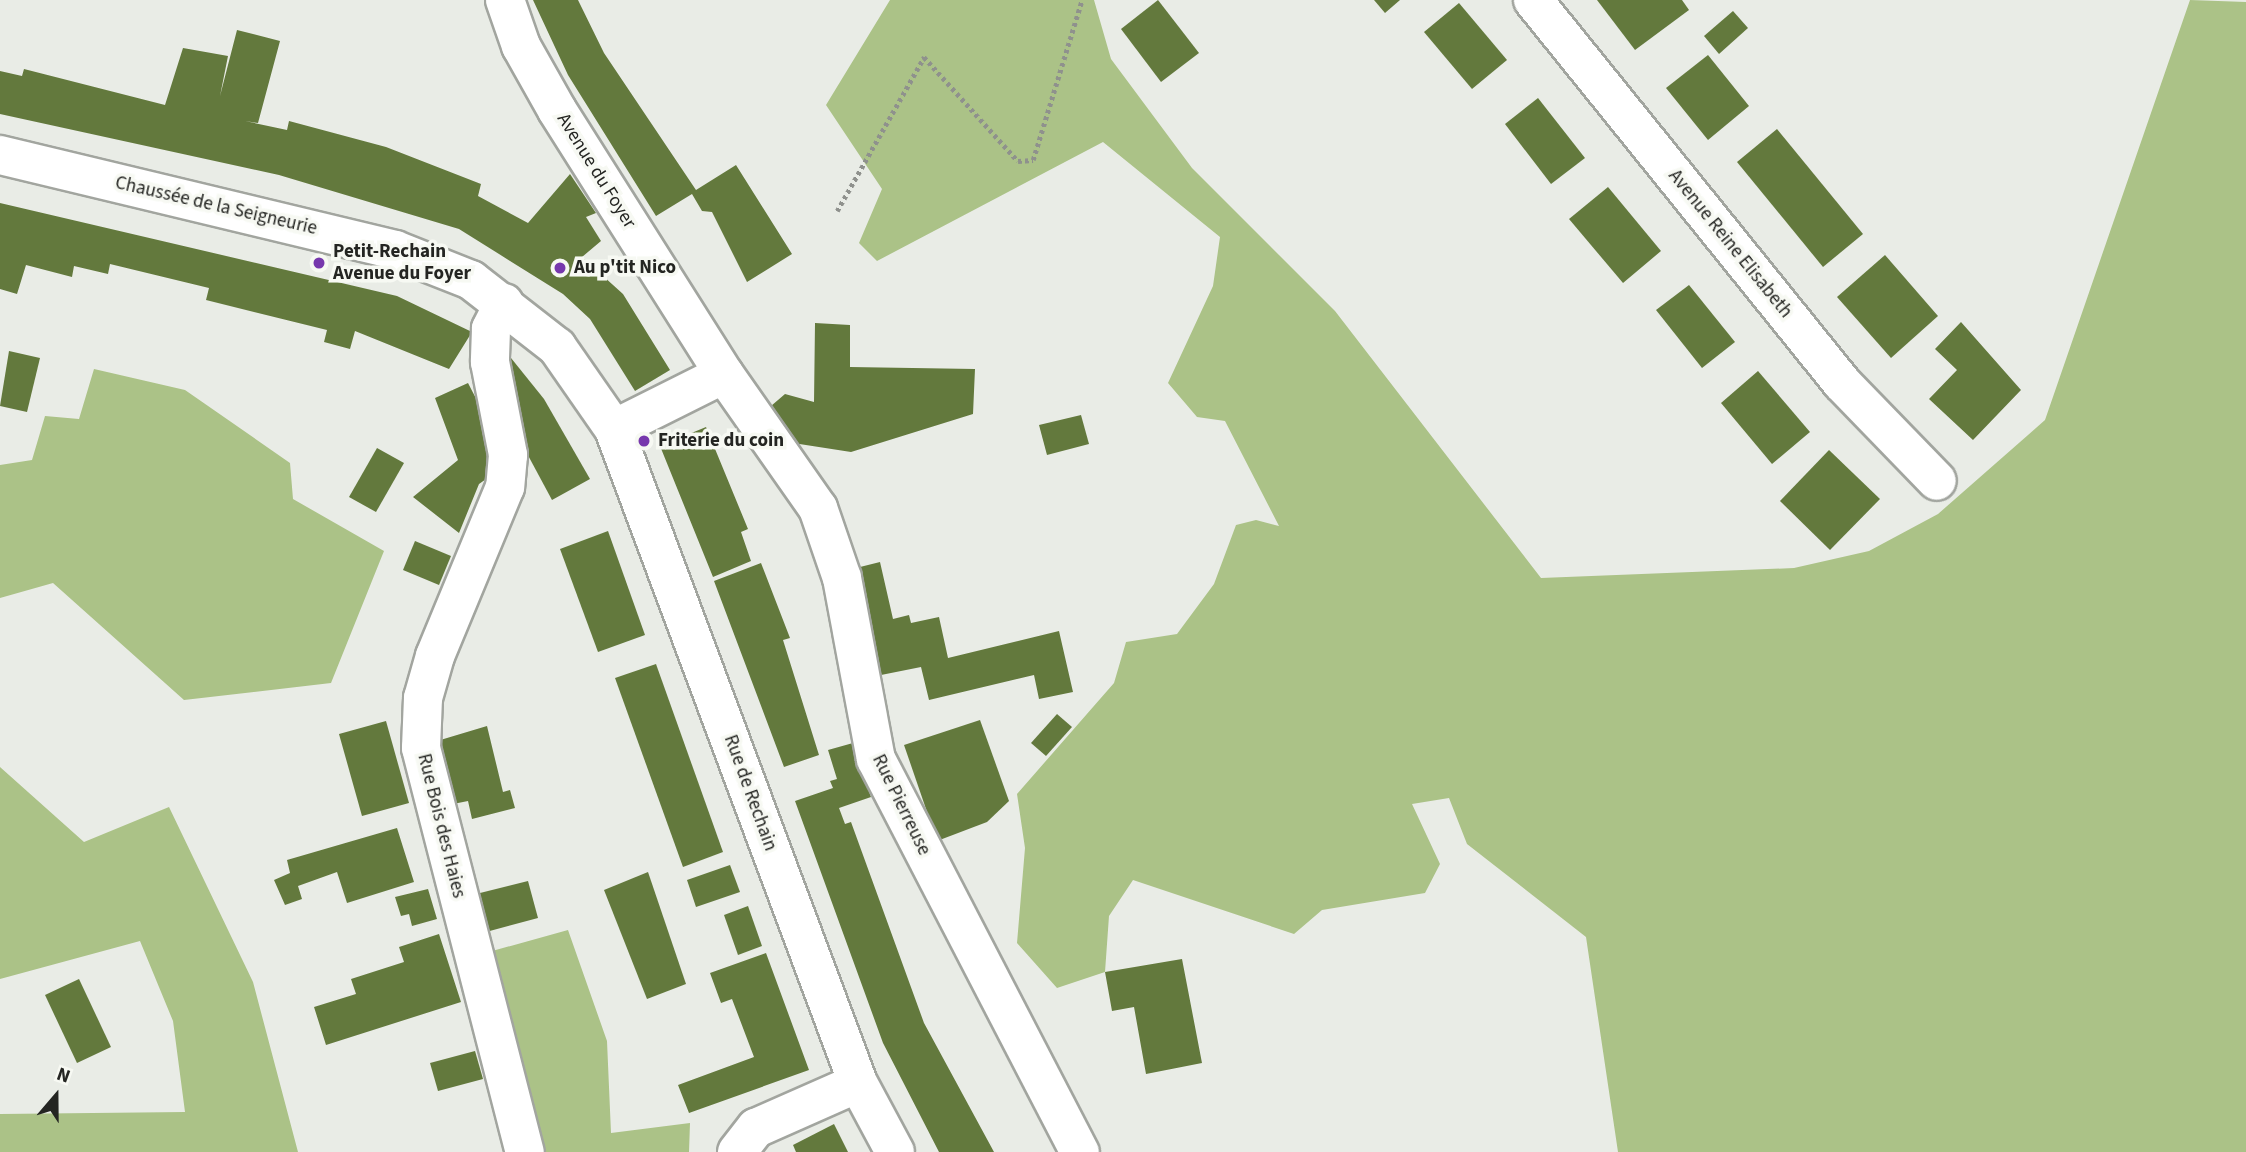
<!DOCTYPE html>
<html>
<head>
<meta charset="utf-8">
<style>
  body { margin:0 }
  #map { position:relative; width:2246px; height:1152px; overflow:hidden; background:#e9ece6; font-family:"Source Sans 3",sans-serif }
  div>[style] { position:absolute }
  .green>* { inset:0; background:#abc287 }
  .building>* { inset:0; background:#63793d }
  .path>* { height:4.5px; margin-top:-2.25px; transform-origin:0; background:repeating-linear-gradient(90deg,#8f918d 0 3.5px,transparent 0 7px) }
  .roads { filter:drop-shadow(2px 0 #a2a59f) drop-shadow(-2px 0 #a2a59f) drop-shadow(0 2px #a2a59f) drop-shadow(0 -2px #a2a59f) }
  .minor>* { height:38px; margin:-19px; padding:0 19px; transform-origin:19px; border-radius:19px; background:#fff }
  .major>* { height:38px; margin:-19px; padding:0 19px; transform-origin:19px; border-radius:19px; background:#fff }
  .dots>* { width:19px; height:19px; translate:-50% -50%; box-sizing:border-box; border:4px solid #f7f9f3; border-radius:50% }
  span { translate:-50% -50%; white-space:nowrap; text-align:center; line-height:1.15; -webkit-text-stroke:7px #f7f9f3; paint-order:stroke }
  .street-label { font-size:19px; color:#242522 }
  .poi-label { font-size:19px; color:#242522; font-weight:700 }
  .left { translate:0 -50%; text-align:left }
  .north { position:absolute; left:21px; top:1061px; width:70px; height:70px; -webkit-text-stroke:5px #f7f9f3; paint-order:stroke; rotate:20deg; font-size:19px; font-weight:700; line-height:28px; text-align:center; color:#242522 }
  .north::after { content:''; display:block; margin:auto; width:24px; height:32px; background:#242522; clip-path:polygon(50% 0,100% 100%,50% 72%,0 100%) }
</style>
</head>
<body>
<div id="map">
  <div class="green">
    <div style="clip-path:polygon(890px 0,1094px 0,1111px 59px,1192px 168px,1335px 311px,1541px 578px,1794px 568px,1869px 551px,1938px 514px,2045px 420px,2190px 0,2246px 2px,2246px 1152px,1618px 1152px,1586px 937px,1467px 844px,1449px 798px,1412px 804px,1440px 864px,1425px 893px,1322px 910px,1294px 934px,1133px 880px,1109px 916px,1105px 972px,1057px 988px,1017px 943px,1025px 848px,1017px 794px,1114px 683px,1126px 642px,1177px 634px,1214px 584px,1236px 525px,1256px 520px,1279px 526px,1225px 421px,1197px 417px,1168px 383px,1213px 286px,1220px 237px,1103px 142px,877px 261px,859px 243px,882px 189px,826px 105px)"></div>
    <div style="clip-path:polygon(94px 369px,185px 390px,290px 463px,293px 499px,384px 551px,331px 683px,184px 700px,53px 583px,0 598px,0 465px,32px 460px,45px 416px,79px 419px)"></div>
    <div style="clip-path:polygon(0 767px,84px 842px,169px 807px,253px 982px,298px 1152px,0 1152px,0 1114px,185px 1112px,173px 1021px,140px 941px,0 979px)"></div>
    <div style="clip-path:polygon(568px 930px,607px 1041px,611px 1133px,690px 1123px,689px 1152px,536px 1152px,485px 953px)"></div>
  </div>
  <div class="building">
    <div style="clip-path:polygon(533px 0,578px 0,604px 53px,696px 190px,736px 165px,792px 254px,747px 282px,712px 212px,702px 211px,692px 194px,656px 216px,568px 75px)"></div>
    <div style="clip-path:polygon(1158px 0,1199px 53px,1161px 82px,1121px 29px)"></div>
    <div style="clip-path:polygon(1374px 0,1400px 0,1385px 13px)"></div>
    <div style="clip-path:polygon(1597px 0,1682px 0,1689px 10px,1635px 50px)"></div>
    <div style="clip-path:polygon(1459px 3px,1507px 60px,1472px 89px,1424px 32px)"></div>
    <div style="clip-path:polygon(1733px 11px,1748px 28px,1719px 54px,1704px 36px)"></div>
    <div style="clip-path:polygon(237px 30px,280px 41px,258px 123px,245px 121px,287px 130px,289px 121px,386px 147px,481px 184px,478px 196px,528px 223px,570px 174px,596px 213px,586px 217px,601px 241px,582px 257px,623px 294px,670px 370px,635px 391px,590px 319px,563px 294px,459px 229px,279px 175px,0 114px,0 71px,22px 76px,24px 69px,165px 105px,183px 48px,228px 56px,220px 96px)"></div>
    <div style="clip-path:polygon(1708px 55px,1749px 106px,1708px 140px,1666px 88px)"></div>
    <div style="clip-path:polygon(1538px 98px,1585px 158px,1551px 184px,1505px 124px)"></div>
    <div style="clip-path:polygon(1777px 129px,1863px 234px,1823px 267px,1737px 162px)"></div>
    <div style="clip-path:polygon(1608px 187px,1661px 251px,1623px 283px,1569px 219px)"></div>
    <div style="clip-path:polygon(0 203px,397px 296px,472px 332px,449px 369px,355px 331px,350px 349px,324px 342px,327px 330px,206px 300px,209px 288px,110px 264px,108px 274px,74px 266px,72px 277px,26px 265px,17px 294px,0 289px)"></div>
    <div style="clip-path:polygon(1885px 255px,1938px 316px,1891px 358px,1837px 297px)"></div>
    <div style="clip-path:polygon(1689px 285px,1735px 342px,1702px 368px,1656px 310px)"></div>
    <div style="clip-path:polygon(1961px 322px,2021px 390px,1973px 440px,1929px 399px,1957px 370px,1935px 349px)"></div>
    <div style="clip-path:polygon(815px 323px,850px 325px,850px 367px,975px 369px,973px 414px,851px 452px,793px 443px,771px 406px,785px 394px,814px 402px)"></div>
    <div style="clip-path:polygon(9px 351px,40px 358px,27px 412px,0 406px)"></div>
    <div style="clip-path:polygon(507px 353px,544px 399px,590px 479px,552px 500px,509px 420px)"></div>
    <div style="clip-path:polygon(1758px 371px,1810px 432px,1772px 464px,1721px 403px)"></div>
    <div style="clip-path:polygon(468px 383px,483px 412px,496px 472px,479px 484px,459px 533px,413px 497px,458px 460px,435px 398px)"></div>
    <div style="clip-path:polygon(1081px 415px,1089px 444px,1047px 455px,1039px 425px)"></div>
    <div style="clip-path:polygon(706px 427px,748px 529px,741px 532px,751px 561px,713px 577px,660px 446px)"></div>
    <div style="clip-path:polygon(377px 448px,404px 463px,376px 512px,349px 497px)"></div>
    <div style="clip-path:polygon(1829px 450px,1880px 499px,1830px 550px,1780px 501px)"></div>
    <div style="clip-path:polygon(608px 531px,645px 635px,598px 652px,560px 549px)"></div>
    <div style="clip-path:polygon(415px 541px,451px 556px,439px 585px,403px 570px)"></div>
    <div style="clip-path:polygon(880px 562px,893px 619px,909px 615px,911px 623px,939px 617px,948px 658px,1059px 631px,1073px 692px,1039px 699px,1034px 675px,929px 700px,921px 667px,881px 675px,856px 568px)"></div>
    <div style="clip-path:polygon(761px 563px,790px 638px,783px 640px,819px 755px,784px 767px,714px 581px)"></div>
    <div style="clip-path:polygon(656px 664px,723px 852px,683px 867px,615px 678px)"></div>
    <div style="clip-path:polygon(1057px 714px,1072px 727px,1046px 756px,1031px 743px)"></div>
    <div style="clip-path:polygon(980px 720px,1009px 801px,987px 822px,937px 841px,904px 745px)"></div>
    <div style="clip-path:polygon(386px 721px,409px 803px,362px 816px,339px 734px)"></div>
    <div style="clip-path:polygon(487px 726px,503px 792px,510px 790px,515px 808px,472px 819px,468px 801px,453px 804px,437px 741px)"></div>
    <div style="clip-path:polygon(853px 743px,871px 797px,839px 808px,845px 824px,851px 822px,924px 1023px,994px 1152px,939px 1152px,883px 1043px,795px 801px,833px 788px,830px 781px,837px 779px,828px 750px)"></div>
    <div style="clip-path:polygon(397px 828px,414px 882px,347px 903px,337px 872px,298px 886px,302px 899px,285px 905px,274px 880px,290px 873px,287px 860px)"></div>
    <div style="clip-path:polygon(730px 865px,740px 892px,696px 907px,687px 880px)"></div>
    <div style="clip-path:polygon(648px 872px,686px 984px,647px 999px,604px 890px)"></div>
    <div style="clip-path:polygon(528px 881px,538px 918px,486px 932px,476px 894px)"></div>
    <div style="clip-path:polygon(428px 889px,437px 919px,412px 926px,409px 914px,401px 916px,395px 897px)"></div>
    <div style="clip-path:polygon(748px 906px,762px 946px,738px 955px,724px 915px)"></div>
    <div style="clip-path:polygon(439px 934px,461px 1002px,326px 1045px,314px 1007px,356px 994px,351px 979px,404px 962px,399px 947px)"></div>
    <div style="clip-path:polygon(766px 953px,809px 1070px,689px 1113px,678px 1085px,754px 1057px,732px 999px,721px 1003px,710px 973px)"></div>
    <div style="clip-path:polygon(1182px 959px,1202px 1063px,1146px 1074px,1134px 1007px,1112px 1011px,1105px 972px)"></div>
    <div style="clip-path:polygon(79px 979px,111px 1047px,77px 1063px,45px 995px)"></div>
    <div style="clip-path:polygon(475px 1051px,483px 1079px,438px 1091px,430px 1063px)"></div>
    <div style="clip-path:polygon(834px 1124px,848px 1152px,796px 1152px,793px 1145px)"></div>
  </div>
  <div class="path">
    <div style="left:837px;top:211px;width:177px;rotate:-60.5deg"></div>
    <div style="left:924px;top:57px;width:140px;rotate:47.9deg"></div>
    <div style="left:1018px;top:161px;width:15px;rotate:-4deg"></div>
    <div style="left:1033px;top:160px;width:167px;rotate:-73deg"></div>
  </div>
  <div class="roads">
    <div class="minor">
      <div style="left:505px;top:0;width:49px;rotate:70.8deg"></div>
      <div style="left:521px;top:46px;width:73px;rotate:60.6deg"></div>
      <div style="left:557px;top:110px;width:312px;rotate:57.7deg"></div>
      <div style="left:724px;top:374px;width:123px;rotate:153.4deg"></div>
      <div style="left:1533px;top:0;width:492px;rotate:51.1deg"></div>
      <div style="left:1842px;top:383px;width:136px;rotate:45.9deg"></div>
      <div style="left:504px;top:303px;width:29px;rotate:117deg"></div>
      <div style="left:491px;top:329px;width:33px;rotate:92deg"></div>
      <div style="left:490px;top:362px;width:95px;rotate:79deg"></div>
      <div style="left:508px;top:455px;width:32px;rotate:95deg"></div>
      <div style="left:505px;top:487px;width:183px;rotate:112.5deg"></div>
      <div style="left:435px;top:656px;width:44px;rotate:105.9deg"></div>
      <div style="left:423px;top:698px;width:50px;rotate:92.3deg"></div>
      <div style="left:421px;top:748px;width:417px;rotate:75.6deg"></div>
      <div style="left:724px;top:374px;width:164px;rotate:55deg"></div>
      <div style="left:818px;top:508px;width:74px;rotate:71.1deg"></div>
      <div style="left:842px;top:578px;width:184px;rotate:79.4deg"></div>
      <div style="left:876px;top:759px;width:443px;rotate:62.6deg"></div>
      <div style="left:737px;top:1152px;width:31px;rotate:-52deg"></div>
      <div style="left:756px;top:1128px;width:111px;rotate:-23.8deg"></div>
    </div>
    <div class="major">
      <div style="left:0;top:155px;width:406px;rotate:13.5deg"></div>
      <div style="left:395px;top:250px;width:82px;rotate:21.5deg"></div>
      <div style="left:471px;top:280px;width:109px;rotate:37.9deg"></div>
      <div style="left:557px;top:347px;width:100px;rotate:55.2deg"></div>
      <div style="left:614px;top:429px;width:698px;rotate:69.54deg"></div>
      <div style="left:858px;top:1083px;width:78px;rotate:61.8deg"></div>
    </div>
  </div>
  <div class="dots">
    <div style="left:319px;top:263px;background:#7738ad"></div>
    <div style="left:560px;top:268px;background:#7738ad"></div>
    <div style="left:644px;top:441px;background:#7738ad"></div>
  </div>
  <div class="street-label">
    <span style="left:596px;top:171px;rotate:58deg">Avenue du Foyer</span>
    <span style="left:216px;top:206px;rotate:13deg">Chaussée de la Seigneurie</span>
    <span style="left:1730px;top:244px;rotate:51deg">Avenue Reine Elisabeth</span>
    <span style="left:750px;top:793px;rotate:70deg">Rue de Rechain</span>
    <span style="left:901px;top:805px;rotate:64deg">Rue Pierreuse</span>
    <span style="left:441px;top:826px;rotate:76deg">Rue Bois des Haies</span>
  </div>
  <div class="poi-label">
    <span class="left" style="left:333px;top:263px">Petit-Rechain<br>Avenue du Foyer</span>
    <span class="left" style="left:574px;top:268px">Au p'tit Nico</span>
    <span class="left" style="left:658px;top:441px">Friterie du coin</span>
  </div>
  <div class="north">N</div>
</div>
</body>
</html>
